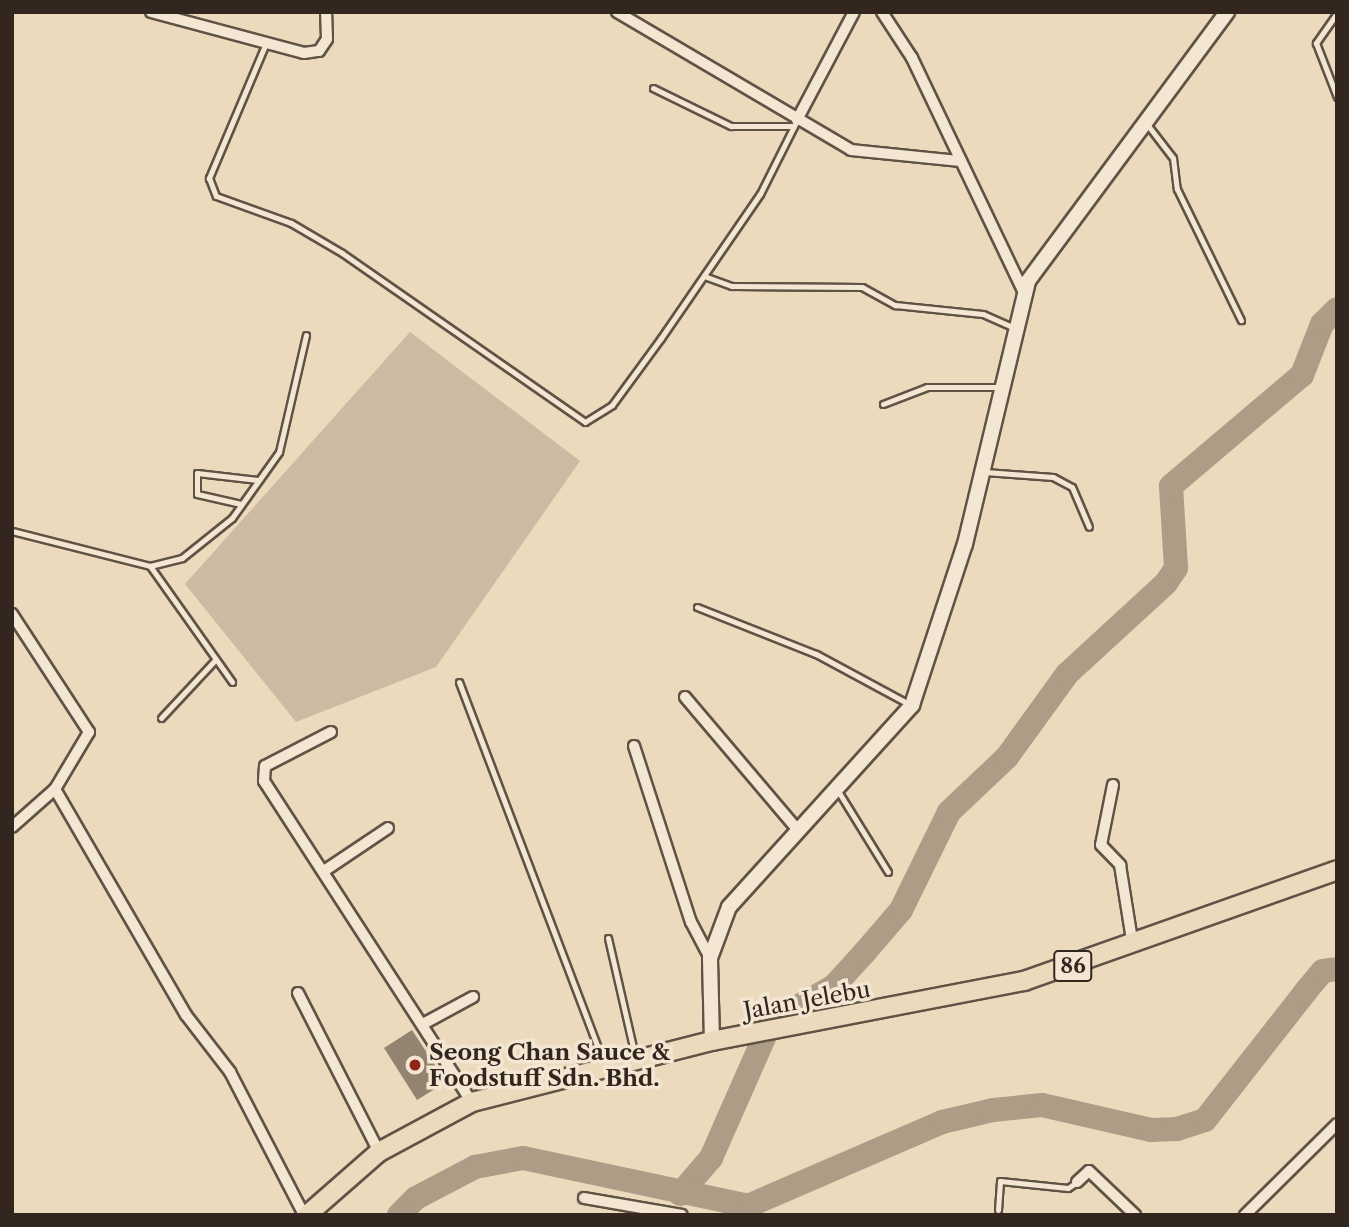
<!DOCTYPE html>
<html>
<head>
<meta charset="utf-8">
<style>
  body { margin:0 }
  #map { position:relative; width:1349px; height:1227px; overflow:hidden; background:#ecdabd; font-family:"Libre Caslon Text",serif }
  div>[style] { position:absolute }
  .green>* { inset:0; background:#ccbba2 }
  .river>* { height:24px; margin:-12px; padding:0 12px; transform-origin:12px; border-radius:12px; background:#ad9d87 }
  .building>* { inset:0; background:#938471 }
  .roads { filter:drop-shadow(2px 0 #605346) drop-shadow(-2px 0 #605346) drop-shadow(0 2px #605346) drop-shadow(0 -2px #605346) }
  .service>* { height:5px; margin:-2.5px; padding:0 2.5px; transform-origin:2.5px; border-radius:2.5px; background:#f3e7d4 }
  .minor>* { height:10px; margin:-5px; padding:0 5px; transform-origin:5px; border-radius:5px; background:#f3e7d4 }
  .tertiary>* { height:14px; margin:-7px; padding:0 7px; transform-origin:7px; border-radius:7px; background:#f3e7d4 }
  .primary>* { height:18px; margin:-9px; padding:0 9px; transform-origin:9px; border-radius:9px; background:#ecdabd }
  .dots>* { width:19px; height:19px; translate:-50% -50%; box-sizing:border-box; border:4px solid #f3e7d4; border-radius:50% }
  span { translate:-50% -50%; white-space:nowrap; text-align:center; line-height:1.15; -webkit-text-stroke:7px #f3e7d4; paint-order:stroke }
  .shield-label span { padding:2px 5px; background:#f3e7d4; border:2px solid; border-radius:5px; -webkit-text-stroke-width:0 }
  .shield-label { font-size:21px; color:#32261f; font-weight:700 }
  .street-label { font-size:23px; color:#32261f }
  .poi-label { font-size:23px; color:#32261f; font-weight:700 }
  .left { translate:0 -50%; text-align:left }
  .frame { position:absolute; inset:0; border:14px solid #32261f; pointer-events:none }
</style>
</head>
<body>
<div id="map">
  <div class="green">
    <div style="clip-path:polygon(410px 332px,580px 461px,436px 667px,296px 722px,185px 584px)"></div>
  </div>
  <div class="river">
    <div style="left:680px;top:1194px;width:48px;rotate:-49.3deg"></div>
    <div style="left:711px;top:1158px;width:149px;rotate:-66.2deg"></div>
    <div style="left:771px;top:1022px;width:73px;rotate:-29.7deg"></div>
    <div style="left:834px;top:986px;width:46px;rotate:-47.6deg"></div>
    <div style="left:865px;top:952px;width:55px;rotate:-49.4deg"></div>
    <div style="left:901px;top:910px;width:109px;rotate:-63.9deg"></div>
    <div style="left:949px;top:812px;width:80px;rotate:-43.5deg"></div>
    <div style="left:1007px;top:757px;width:102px;rotate:-54.1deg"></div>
    <div style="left:1067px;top:674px;width:134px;rotate:-42.6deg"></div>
    <div style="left:1166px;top:583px;width:18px;rotate:-56deg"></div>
    <div style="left:1176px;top:568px;width:82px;rotate:-93.5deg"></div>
    <div style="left:1171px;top:486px;width:172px;rotate:-40.3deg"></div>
    <div style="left:1302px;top:375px;width:55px;rotate:-68.6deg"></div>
    <div style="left:1322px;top:324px;width:21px;rotate:-45deg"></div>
    <div style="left:399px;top:1215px;width:24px;rotate:-45deg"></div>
    <div style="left:416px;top:1198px;width:67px;rotate:-27.7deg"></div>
    <div style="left:475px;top:1167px;width:49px;rotate:-10.6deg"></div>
    <div style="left:523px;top:1158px;width:230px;rotate:12deg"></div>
    <div style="left:748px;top:1206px;width:211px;rotate:-23.4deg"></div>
    <div style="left:942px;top:1122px;width:52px;rotate:-13.2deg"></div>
    <div style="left:993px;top:1110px;width:49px;rotate:-5.8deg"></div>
    <div style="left:1042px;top:1105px;width:112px;rotate:12.9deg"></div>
    <div style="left:1151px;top:1130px;width:26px;rotate:-2deg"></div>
    <div style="left:1177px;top:1129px;width:29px;rotate:-18deg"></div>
    <div style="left:1205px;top:1120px;width:164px;rotate:-51.9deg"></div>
    <div style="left:1306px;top:991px;width:26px;rotate:-50deg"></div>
    <div style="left:1323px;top:971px;width:14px;rotate:-8deg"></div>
  </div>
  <div class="building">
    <div style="clip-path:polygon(412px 1030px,446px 1082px,417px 1100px,384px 1048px)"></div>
  </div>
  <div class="roads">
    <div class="service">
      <div style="left:1337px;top:13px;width:37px;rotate:125deg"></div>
      <div style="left:1316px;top:43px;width:58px;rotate:68.7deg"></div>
      <div style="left:266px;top:43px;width:147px;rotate:112.9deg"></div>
      <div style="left:209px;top:178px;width:19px;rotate:69deg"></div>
      <div style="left:216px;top:196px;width:80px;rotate:19.8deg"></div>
      <div style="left:291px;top:223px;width:59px;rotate:30.5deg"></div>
      <div style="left:342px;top:253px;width:296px;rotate:34.8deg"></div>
      <div style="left:585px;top:422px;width:32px;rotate:-32deg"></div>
      <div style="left:612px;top:405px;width:83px;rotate:-53.8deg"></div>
      <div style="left:661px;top:338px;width:175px;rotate:-55.5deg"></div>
      <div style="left:760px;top:194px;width:83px;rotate:-63.4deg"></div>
      <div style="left:653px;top:88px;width:87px;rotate:26deg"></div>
      <div style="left:731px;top:126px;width:63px"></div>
      <div style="left:1146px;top:123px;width:44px;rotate:52.4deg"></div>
      <div style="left:1173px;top:158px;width:31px;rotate:83deg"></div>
      <div style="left:1177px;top:189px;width:146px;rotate:64deg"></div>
      <div style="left:704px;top:276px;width:30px;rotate:20deg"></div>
      <div style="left:732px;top:286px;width:130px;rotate:0.4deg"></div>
      <div style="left:862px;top:287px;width:38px;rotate:29deg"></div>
      <div style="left:895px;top:305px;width:88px;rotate:5.8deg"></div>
      <div style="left:983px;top:314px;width:34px;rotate:24deg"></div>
      <div style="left:883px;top:404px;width:47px;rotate:-21.1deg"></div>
      <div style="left:927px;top:387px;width:74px"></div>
      <div style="left:985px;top:472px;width:68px;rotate:4.2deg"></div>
      <div style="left:1053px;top:477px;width:21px;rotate:28deg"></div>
      <div style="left:1072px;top:487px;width:43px;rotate:67deg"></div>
      <div style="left:241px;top:504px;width:45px;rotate:-167.2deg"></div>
      <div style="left:197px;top:494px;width:21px;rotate:-90deg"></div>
      <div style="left:197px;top:473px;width:61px;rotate:6.5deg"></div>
      <div style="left:12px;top:531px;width:142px;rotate:14.2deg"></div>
      <div style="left:150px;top:566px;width:33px;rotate:-14deg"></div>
      <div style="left:182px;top:558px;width:64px;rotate:-38.7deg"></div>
      <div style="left:232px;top:518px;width:81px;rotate:-54.5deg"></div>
      <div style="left:279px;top:452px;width:120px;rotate:-77deg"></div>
      <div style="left:150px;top:566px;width:142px;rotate:54.7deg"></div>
      <div style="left:697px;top:607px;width:128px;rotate:21.6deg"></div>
      <div style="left:816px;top:654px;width:106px;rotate:28.3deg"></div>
      <div style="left:459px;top:682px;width:411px;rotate:69.2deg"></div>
      <div style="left:161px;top:718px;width:79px;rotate:-47deg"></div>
      <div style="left:838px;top:791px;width:95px;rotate:58.3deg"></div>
      <div style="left:608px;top:938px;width:121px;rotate:77.1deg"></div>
      <div style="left:998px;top:1210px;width:29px;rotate:-86deg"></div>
      <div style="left:1000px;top:1181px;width:68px;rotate:5.9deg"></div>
      <div style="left:1068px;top:1188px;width:11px;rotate:-34deg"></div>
    </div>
    <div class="minor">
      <div style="left:151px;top:12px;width:158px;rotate:15deg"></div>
      <div style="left:304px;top:53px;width:15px;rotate:-8deg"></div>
      <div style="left:319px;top:51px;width:14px;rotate:-56deg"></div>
      <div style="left:327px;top:39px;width:27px;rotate:-92deg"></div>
      <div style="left:617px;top:12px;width:272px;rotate:30.5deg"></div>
      <div style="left:851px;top:150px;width:110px;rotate:5.8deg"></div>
      <div style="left:882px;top:12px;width:55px;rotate:56.9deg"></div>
      <div style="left:912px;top:58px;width:260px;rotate:64.5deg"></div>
      <div style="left:797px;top:120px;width:122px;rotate:-62.2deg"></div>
      <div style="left:12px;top:614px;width:141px;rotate:56.9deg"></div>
      <div style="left:89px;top:732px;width:66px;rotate:120.8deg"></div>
      <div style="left:55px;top:789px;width:57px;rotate:138.5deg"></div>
      <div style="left:685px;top:697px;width:173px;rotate:49.7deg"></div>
      <div style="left:331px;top:732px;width:74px;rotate:152.7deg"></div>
      <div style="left:265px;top:766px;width:15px;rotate:94deg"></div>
      <div style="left:264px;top:781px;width:382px;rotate:57.1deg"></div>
      <div style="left:634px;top:746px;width:185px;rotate:72.1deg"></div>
      <div style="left:691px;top:922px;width:41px;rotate:62.2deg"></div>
      <div style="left:1113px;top:785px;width:61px;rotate:101.3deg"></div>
      <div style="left:1101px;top:845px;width:28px;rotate:46deg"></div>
      <div style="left:1120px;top:865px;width:82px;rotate:80.9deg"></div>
      <div style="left:55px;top:789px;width:261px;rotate:59.9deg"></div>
      <div style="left:186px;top:1015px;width:72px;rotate:52.3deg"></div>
      <div style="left:230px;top:1072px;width:161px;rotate:62.6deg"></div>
      <div style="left:324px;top:871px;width:77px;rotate:-33.9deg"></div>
      <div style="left:298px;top:993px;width:178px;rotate:63deg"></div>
      <div style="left:423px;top:1024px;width:57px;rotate:-28.4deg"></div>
      <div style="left:1077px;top:1182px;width:16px;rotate:-43deg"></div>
      <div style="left:1089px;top:1171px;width:64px;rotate:43.7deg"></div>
      <div style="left:584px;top:1198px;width:99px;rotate:9.8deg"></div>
      <div style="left:1245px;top:1215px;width:129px;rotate:-44.7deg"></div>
    </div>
    <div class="tertiary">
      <div style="left:712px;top:1041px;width:83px;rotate:-91.4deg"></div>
      <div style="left:710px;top:958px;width:54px;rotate:-69.6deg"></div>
      <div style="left:729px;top:907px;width:273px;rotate:-47.8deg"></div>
      <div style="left:912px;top:705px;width:169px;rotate:-71.8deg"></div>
      <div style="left:965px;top:544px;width:270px;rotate:-76.5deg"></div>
      <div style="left:1028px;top:281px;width:335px;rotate:-53.5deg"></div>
    </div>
    <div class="primary">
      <div style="left:307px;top:1215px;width:96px;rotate:-41.2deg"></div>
      <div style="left:379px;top:1152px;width:106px;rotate:-28.3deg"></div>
      <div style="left:472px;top:1102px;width:248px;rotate:-14.3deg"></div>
      <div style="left:712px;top:1041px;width:318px;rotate:-10.9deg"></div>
      <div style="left:1024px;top:981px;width:332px;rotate:-19.5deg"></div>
    </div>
  </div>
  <div class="dots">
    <div style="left:415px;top:1065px;background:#8f2418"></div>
  </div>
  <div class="shield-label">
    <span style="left:1073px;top:966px">86</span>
  </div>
  <div class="street-label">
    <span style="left:807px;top:1000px;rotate:-10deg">Jalan Jelebu</span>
  </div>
  <div class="poi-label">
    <span class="left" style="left:429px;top:1065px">Seong Chan Sauce &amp;<br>Foodstuff Sdn. Bhd.</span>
  </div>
  <div class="frame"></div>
</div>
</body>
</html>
